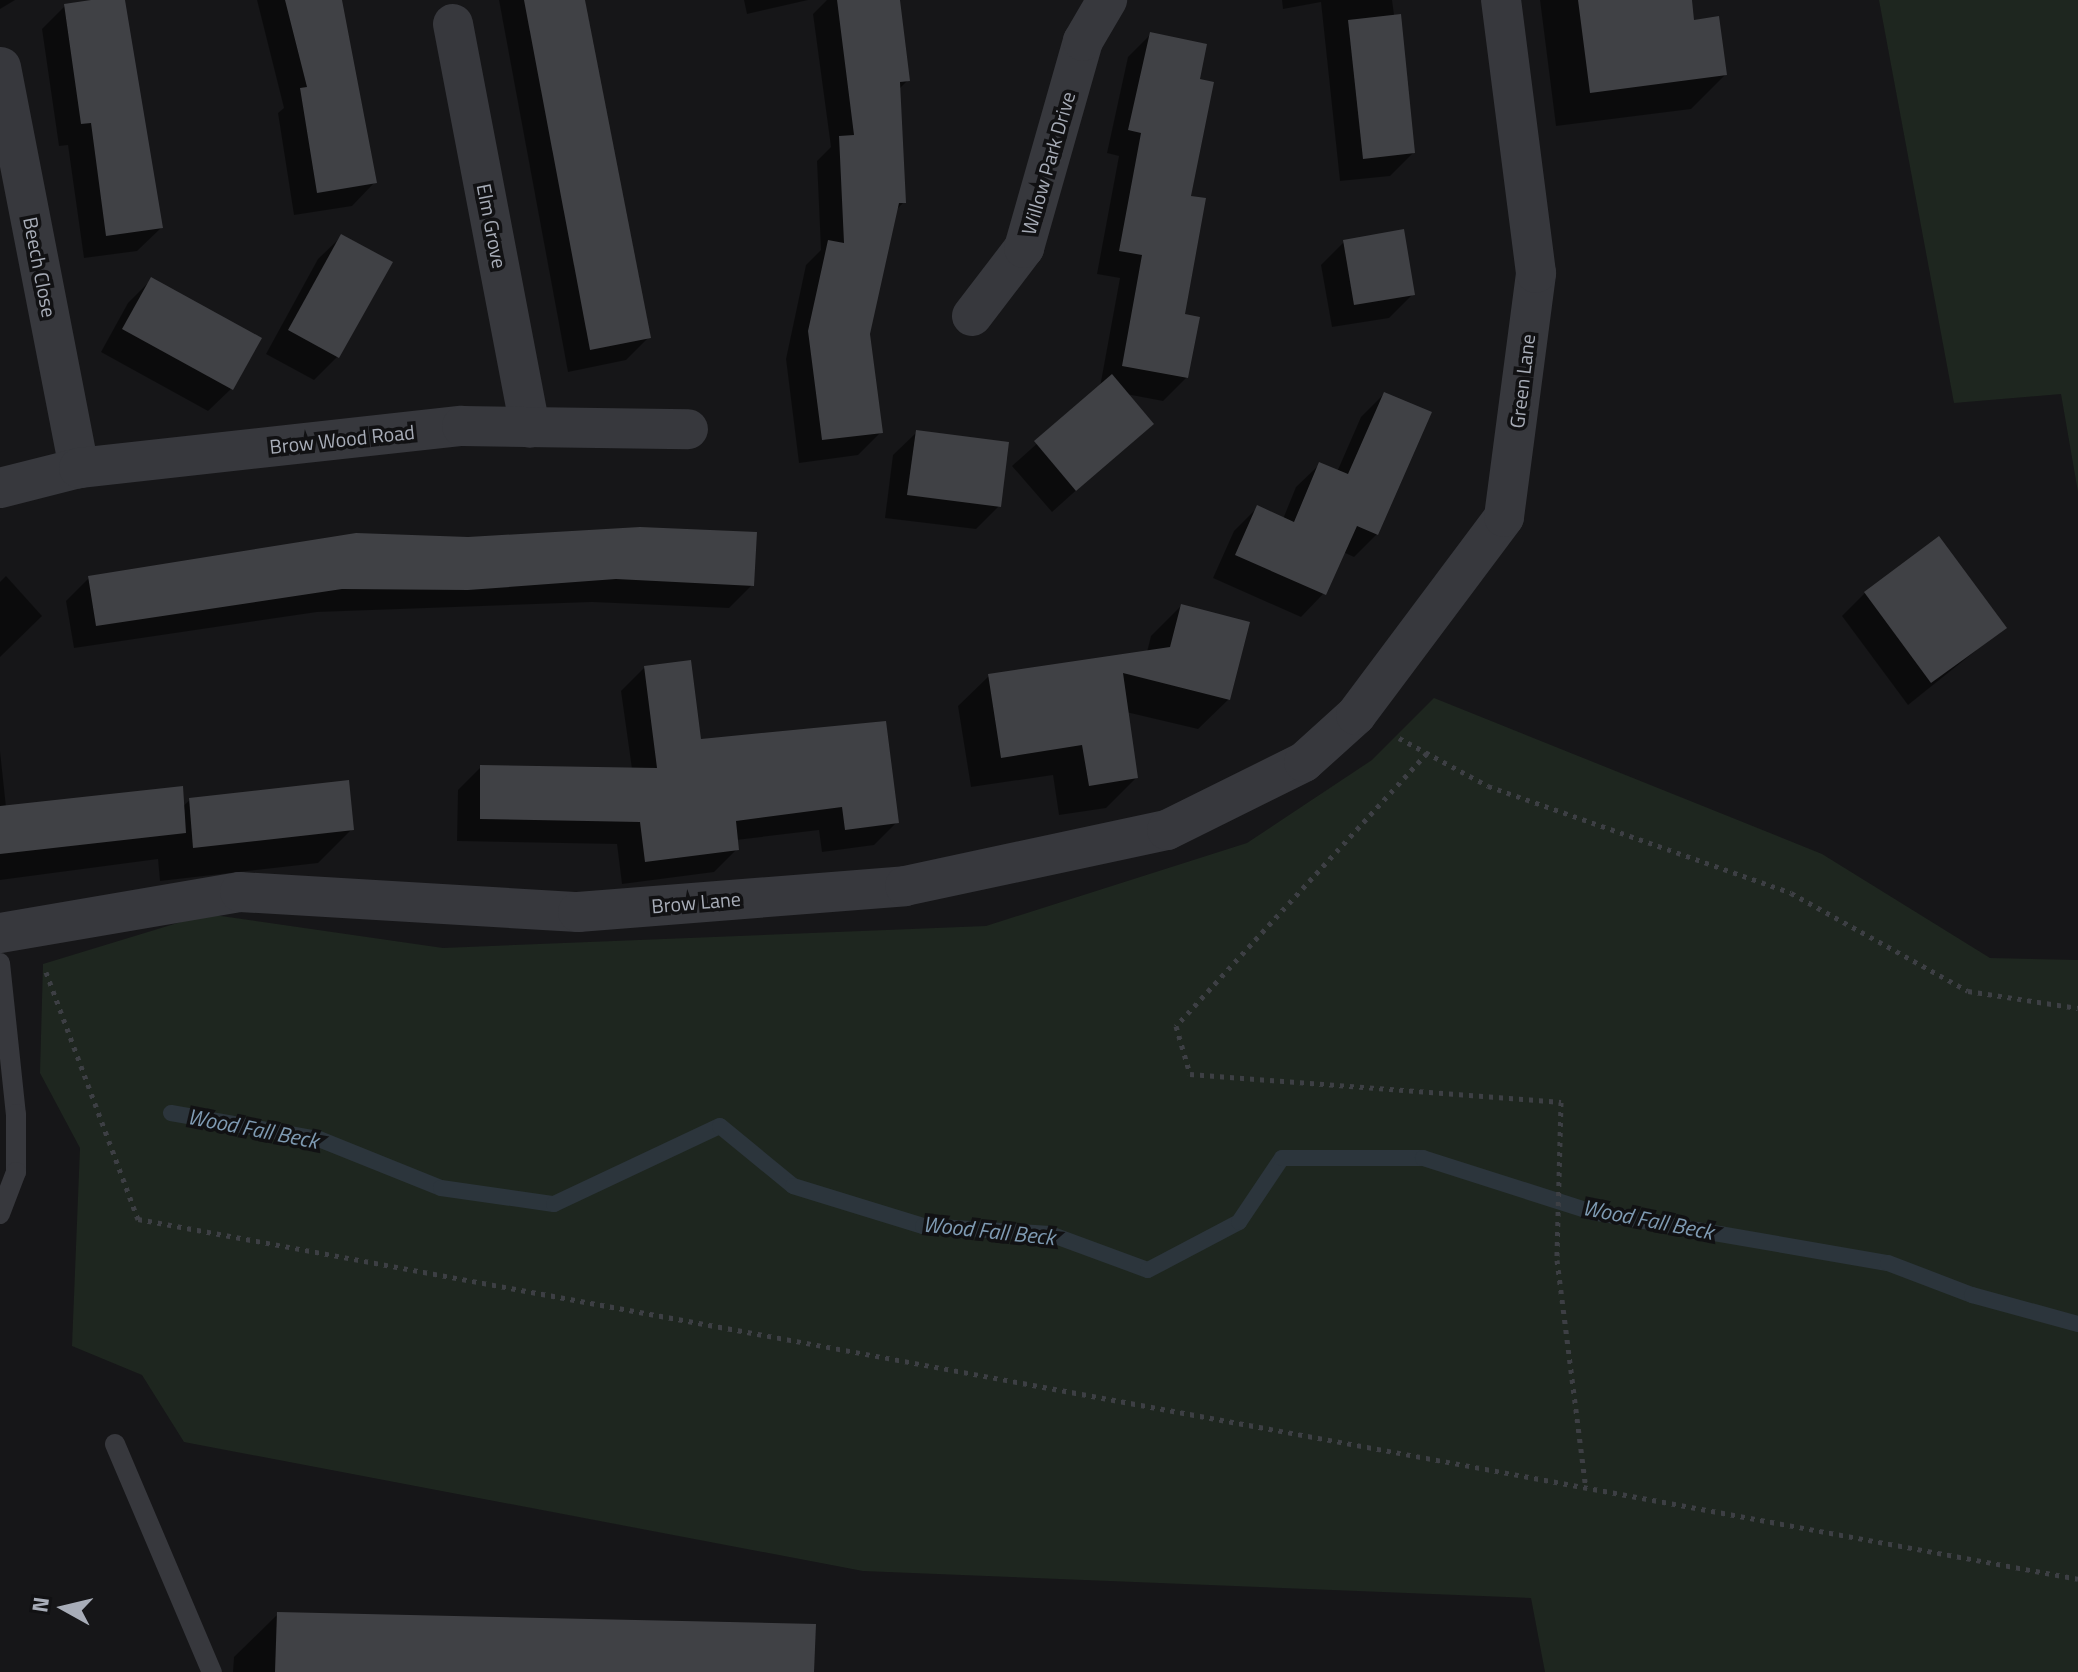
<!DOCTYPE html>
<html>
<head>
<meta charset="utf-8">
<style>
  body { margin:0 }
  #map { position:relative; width:2078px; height:1672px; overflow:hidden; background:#161618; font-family:"Titillium Web",sans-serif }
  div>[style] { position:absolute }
  .green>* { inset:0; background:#1e261f }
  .shadow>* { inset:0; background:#0007 }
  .stream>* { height:16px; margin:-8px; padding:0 8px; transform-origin:8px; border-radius:8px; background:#2c353c }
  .building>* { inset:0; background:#404145 }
  .path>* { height:5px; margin-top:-2.5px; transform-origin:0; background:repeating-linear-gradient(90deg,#3d3f44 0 4px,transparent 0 10px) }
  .service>* { height:20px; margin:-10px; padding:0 10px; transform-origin:10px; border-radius:10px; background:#37383d }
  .minor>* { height:40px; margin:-20px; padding:0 20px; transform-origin:20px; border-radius:20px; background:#37383d }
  span { translate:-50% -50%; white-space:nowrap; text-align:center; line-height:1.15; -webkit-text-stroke:7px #111113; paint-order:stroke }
  .street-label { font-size:20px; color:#a8adb8 }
  .water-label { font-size:22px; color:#7f9bb3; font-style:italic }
  .north { position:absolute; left:24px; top:1568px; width:80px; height:80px; -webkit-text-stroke:6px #111113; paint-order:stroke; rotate:278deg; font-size:22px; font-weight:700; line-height:32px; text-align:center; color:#a8adb8 }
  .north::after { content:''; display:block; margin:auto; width:28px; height:36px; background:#a8adb8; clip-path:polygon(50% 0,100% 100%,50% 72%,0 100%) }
</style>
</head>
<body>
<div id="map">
  <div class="green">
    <div style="clip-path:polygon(1879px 0,2078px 0,2078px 492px,2061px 394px,1954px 403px)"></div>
    <div style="clip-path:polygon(1434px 698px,1822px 854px,1990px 958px,2078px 960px,2078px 1672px,1545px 1672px,1531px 1598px,863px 1571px,184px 1442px,142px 1375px,72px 1346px,80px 1148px,40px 1073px,43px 964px,207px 914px,443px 948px,986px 926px,1247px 843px,1372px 760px)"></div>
  </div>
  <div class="shadow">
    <div style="clip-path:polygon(0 0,15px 0,0 9px)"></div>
    <div style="clip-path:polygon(123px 0,161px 228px,137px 251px,84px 258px,68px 145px,59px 146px,42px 29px,65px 6px)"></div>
    <div style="clip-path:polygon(257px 0,340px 0,375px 182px,352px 206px,294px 215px,278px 113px,284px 108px)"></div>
    <div style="clip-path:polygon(499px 0,583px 0,649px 337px,626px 360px,568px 372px)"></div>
    <div style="clip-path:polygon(744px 0,808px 0,747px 14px)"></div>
    <div style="clip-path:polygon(827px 0,898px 0,908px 80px,898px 90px,904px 202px,895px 211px,868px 334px,881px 432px,858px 455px,799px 463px,786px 359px,806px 265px,821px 250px,817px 161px,831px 147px,813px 14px)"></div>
    <div style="clip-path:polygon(1282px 0,1392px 0,1413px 153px,1390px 176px,1340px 181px,1321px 2px,1283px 9px)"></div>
    <div style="clip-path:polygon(1540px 0,1690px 0,1693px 22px,1725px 75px,1691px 109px,1556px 126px)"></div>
    <div style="clip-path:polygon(1151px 34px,1197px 80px,1183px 316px,1187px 377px,1163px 401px,1126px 394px,1151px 423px,1052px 512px,1012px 466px,1100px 387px,1120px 278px,1097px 274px,1119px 156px,1107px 153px,1128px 57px)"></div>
    <div style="clip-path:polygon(342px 236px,390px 263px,337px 357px,314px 380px,266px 354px,318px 259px)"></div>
    <div style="clip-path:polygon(1344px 242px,1413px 294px,1389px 318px,1332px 327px,1321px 265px)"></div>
    <div style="clip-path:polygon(151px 280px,232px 388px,208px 411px,101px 352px,128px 303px)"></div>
    <div style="clip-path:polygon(1384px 394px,1377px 534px,1354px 557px,1343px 552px,1324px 593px,1301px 617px,1213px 578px,1234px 531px,1257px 508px,1283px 519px,1296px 487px,1320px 464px,1337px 472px,1361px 417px)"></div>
    <div style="clip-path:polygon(917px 432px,999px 506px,976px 529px,885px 518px,893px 455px)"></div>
    <div style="clip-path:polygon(356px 535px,752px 585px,729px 608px,592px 602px,317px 612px,74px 648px,66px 601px,89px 578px)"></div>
    <div style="clip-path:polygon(6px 576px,42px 616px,0 657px,0 582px)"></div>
    <div style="clip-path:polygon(1865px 593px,2004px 628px,1908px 705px,1842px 616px)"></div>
    <div style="clip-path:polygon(1181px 606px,1229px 699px,1198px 729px,1126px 712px,1136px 778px,1106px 808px,1059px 815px,1053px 775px,971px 787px,958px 706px,989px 676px,1147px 652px,1151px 636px)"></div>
    <div style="clip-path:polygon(644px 668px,700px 741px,897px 822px,874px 845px,822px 852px,819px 830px,736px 840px,737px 849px,714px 872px,622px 884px,617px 844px,457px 841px,458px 790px,481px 767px,632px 769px,621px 691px)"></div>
    <div style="clip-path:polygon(0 751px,6px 807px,182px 807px,190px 800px,352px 829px,318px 863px,160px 881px,158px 859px,0 880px)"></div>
    <div style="clip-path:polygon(278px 1614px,813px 1672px,233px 1672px,234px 1657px)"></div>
  </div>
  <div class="stream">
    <div style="left:171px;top:1113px;width:150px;rotate:10deg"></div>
    <div style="left:319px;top:1139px;width:131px;rotate:21.9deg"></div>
    <div style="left:441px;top:1188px;width:114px;rotate:8.1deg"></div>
    <div style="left:554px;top:1204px;width:183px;rotate:-25.2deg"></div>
    <div style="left:720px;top:1126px;width:94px;rotate:39.4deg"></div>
    <div style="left:793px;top:1186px;width:136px;rotate:17.1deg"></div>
    <div style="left:923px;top:1226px;width:127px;rotate:3.6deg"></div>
    <div style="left:1050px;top:1234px;width:104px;rotate:20.2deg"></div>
    <div style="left:1148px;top:1270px;width:103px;rotate:-27.8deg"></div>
    <div style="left:1239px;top:1222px;width:77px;rotate:-56.1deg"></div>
    <div style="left:1282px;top:1158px;width:141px"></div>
    <div style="left:1423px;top:1158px;width:177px;rotate:17.7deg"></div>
    <div style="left:1592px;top:1212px;width:300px;rotate:9.8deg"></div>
    <div style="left:1888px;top:1263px;width:90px;rotate:20.9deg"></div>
    <div style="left:1972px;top:1295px;width:110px;rotate:15.3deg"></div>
  </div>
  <div class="building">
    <div style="clip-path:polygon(91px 0,125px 0,163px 228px,106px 236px,91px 123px,81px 124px,64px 4px)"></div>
    <div style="clip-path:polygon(285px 0,342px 0,377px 183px,317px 193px,300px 88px,307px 87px)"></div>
    <div style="clip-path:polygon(524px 0,585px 0,651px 338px,590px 350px)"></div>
    <div style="clip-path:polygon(837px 0,900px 0,910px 81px,900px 82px,906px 203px,899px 203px,870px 334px,883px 433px,822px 440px,808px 331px,828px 240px,844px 243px,839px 136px,854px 135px)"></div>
    <div style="clip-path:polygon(1578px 0,1692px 0,1694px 20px,1719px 16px,1727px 75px,1590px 93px)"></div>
    <div style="clip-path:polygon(1401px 14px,1415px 153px,1363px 159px,1348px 20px)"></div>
    <div style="clip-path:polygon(1150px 32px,1207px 44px,1200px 79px,1214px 82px,1191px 196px,1206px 198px,1185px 314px,1200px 317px,1188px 378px,1122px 366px,1142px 255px,1119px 251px,1141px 133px,1128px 130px)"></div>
    <div style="clip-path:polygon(1404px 229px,1415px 295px,1354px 305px,1343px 240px)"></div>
    <div style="clip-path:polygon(341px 234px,393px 262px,339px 358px,288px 330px)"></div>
    <div style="clip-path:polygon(151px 277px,262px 338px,233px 390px,122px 329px)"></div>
    <div style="clip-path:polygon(1112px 374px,1154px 424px,1076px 491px,1034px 441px)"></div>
    <div style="clip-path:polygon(1384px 392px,1432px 412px,1378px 535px,1357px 526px,1326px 595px,1235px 555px,1257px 505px,1294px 522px,1319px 462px,1348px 474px)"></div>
    <div style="clip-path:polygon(916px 430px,1009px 442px,1001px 507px,907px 495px)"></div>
    <div style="clip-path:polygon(640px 527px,757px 532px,754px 586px,616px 579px,468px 590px,342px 589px,96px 626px,88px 576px,356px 533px,468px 537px)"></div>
    <div style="clip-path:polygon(1939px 536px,2007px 628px,1931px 683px,1864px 592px)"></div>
    <div style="clip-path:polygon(1181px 604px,1250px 622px,1230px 700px,1123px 673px,1138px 778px,1089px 786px,1082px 745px,1001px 758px,988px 674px,1170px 647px)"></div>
    <div style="clip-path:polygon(691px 660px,701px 739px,886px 721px,899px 823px,845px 830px,842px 807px,736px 821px,739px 850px,645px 862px,640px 822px,480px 819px,480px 765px,657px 768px,644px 666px)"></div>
    <div style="clip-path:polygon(349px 780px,354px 830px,193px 848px,189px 798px)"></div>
    <div style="clip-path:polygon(183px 786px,186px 833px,0 854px,0 806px)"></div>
    <div style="clip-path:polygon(277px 1612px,816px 1624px,814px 1672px,275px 1672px)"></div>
  </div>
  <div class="path">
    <div style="left:1399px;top:738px;width:101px;rotate:28.3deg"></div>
    <div style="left:1488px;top:786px;width:321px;rotate:19.4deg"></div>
    <div style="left:1791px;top:893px;width:202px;rotate:29deg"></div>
    <div style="left:1968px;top:991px;width:111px;rotate:8.8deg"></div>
    <div style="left:1427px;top:753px;width:371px;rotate:132.6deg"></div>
    <div style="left:1176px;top:1026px;width:50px;rotate:73.7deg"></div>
    <div style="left:1190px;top:1074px;width:372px;rotate:4.3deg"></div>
    <div style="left:1561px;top:1102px;width:158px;rotate:91.5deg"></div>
    <div style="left:1557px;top:1260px;width:230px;rotate:82.8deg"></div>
    <div style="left:46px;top:972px;width:264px;rotate:69.6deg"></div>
    <div style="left:138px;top:1219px;width:1973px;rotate:10.51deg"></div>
  </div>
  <div class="service">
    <div style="left:0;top:963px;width:152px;rotate:84deg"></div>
    <div style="left:16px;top:1114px;width:58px;rotate:90deg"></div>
    <div style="left:16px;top:1172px;width:45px;rotate:110.9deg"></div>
    <div style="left:115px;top:1444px;width:248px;rotate:67deg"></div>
  </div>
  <div class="minor">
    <div style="left:453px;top:24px;width:411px;rotate:79.2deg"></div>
    <div style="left:1px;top:67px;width:409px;rotate:79deg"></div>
    <div style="left:972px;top:316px;width:86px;rotate:-52.6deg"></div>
    <div style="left:1024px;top:248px;width:215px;rotate:-74.1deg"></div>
    <div style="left:1083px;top:41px;width:48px;rotate:-59.7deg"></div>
    <div style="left:0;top:488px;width:81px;rotate:-14.2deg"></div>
    <div style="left:79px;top:468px;width:385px;rotate:-6.3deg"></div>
    <div style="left:462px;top:426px;width:226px;rotate:0.8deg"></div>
    <div style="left:0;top:933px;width:243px;rotate:-9.7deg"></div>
    <div style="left:240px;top:892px;width:339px;rotate:3.4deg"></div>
    <div style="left:578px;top:912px;width:328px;rotate:-4.5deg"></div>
    <div style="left:905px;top:886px;width:268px;rotate:-12.1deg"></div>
    <div style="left:1167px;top:830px;width:153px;rotate:-26.4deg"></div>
    <div style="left:1304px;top:762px;width:70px;rotate:-42.1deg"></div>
    <div style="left:1356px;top:715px;width:247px;rotate:-53.2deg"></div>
    <div style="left:1504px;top:517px;width:246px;rotate:-82.5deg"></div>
    <div style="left:1536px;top:273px;width:275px;rotate:-97.3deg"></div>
  </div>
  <div class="street-label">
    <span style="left:1048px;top:163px;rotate:-74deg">Willow Park Drive</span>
    <span style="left:492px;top:226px;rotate:79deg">Elm Grove</span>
    <span style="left:40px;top:267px;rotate:79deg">Beech Close</span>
    <span style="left:1522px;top:381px;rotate:-83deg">Green Lane</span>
    <span style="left:342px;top:439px;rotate:-6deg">Brow Wood Road</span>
    <span style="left:696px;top:902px;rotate:-5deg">Brow Lane</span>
  </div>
  <div class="water-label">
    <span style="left:253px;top:1129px;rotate:11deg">Wood Fall Beck</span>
    <span style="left:1648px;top:1220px;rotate:11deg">Wood Fall Beck</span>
    <span style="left:989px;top:1231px;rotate:6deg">Wood Fall Beck</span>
  </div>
  <div class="north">N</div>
</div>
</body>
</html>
